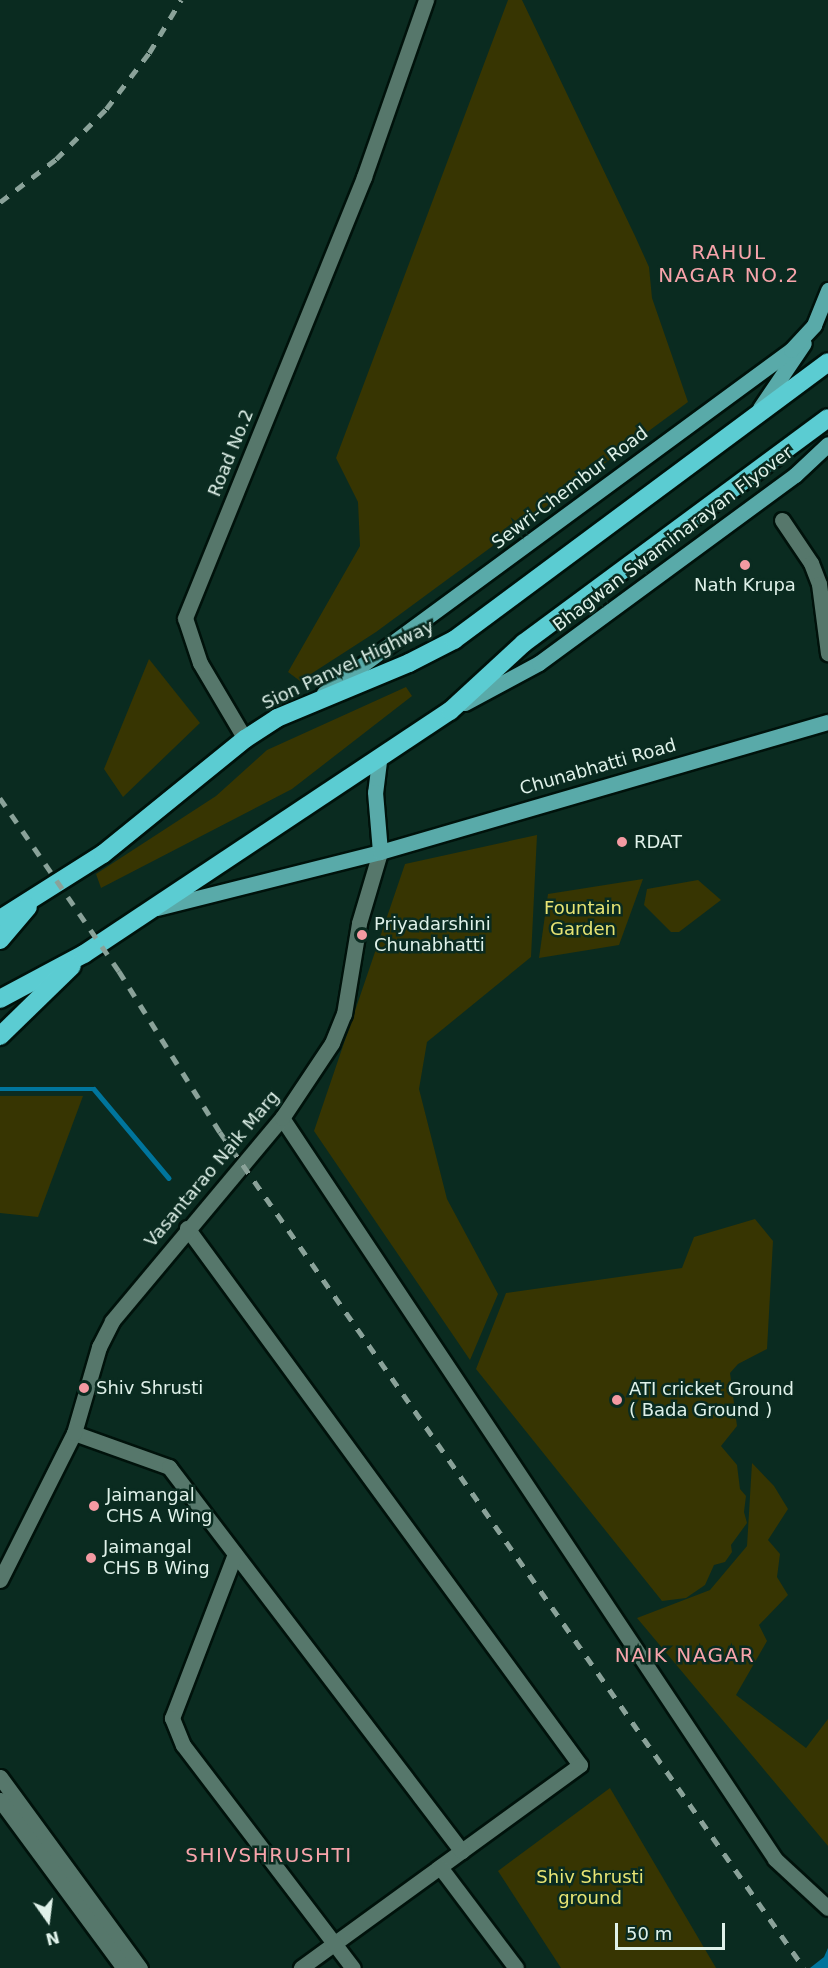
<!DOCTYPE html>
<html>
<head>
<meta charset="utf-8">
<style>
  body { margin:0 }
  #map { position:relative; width:828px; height:1968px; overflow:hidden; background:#0a2b20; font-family:"DejaVu Sans",sans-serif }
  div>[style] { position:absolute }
  .green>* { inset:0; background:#373502 }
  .water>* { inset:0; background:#00759c }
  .stream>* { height:4.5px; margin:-2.25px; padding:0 2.25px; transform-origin:2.25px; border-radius:2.25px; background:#00759c }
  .roads { filter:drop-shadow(2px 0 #00120b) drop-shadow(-2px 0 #00120b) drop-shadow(0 2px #00120b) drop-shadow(0 -2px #00120b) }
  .minor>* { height:15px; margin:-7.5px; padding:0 7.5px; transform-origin:7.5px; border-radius:7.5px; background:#56776b }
  .major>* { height:15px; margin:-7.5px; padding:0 7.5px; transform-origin:7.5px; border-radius:7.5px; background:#59aaa9 }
  .highway>* { height:18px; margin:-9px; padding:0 9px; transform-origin:9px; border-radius:9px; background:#5bccd2 }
  .rail>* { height:4.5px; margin-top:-2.25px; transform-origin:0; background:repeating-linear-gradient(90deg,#8aa299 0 10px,transparent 0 20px) }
  .dots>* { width:16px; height:16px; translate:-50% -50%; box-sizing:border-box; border:3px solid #0a2b20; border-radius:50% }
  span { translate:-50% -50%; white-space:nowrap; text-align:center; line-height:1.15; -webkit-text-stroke:5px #0a2b20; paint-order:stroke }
  .street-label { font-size:18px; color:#dff1e9 }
  .poi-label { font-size:18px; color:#dff1e9 }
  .left { translate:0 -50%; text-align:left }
  .park-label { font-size:18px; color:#e8e473 }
  .neighbourhood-label { font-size:20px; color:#f8a4ab; letter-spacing:1.5px }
  .north { position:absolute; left:18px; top:1890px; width:60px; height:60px; -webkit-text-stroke:4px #0a2b20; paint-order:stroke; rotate:166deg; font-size:16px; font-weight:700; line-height:24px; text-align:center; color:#dff1e9 }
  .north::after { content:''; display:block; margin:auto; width:21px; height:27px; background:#dff1e9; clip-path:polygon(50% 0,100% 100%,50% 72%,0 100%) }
  .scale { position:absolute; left:615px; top:1923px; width:110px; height:27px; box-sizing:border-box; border:3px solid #dff1e9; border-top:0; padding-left:8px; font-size:18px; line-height:21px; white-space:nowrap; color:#dff1e9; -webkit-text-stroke:4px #0a2b20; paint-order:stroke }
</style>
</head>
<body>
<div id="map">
  <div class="green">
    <div style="clip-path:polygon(508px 0,522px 0,635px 236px,649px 267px,652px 298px,688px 402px,376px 632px,300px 681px,288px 672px,360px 546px,358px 502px,336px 458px)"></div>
    <div style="clip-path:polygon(149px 659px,200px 723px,123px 797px,104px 769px)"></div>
    <div style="clip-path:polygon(406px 687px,412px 696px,292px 789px,101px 888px,96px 874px,216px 796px,267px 750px)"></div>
    <div style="clip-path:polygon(537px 835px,531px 957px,427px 1042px,419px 1089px,447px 1199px,498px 1294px,470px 1360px,314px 1131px,405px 864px)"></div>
    <div style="clip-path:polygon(643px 879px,619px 945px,539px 958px,548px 894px)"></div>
    <div style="clip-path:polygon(698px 880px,721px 900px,679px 932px,671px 932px,644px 905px,647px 889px)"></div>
    <div style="clip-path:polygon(0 1096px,83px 1096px,38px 1217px,0 1213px)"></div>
    <div style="clip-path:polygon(755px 1219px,773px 1241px,767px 1349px,738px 1364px,730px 1373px,737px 1426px,721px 1446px,737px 1465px,740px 1489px,746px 1496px,744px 1512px,747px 1523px,731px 1545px,732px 1552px,725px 1562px,714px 1565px,705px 1585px,686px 1598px,662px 1601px,476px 1369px,506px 1293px,682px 1268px,694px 1237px)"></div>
    <div style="clip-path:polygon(752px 1463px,774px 1486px,788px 1509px,768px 1540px,780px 1554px,777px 1577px,788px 1595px,759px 1625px,767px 1641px,736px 1695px,806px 1748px,828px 1719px,828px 1846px,637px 1618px,710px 1590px,747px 1546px)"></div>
    <div style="clip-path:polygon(610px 1788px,716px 1968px,561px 1968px,498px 1871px)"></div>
  </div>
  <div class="water">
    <div style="clip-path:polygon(828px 1948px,828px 1968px,810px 1968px,824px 1957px)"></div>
  </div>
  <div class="stream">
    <div style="left:0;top:1089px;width:94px"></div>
    <div style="left:94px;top:1089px;width:116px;rotate:49.9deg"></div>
  </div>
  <div class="roads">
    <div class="minor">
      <div style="left:782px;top:520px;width:52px;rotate:56deg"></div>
      <div style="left:811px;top:563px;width:22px;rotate:69deg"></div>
      <div style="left:819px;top:584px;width:70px;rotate:82.6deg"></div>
      <div style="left:245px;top:739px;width:88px;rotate:-120.6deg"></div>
      <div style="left:200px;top:663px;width:47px;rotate:-108.4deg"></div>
      <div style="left:185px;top:618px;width:476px;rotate:-67.9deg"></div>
      <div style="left:364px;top:177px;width:188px;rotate:-70.7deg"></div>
      <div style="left:282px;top:1118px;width:890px;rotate:56.36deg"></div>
      <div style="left:775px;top:1859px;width:72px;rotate:42.8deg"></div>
      <div style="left:187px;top:1228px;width:665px;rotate:53.8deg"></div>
      <div style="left:580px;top:1765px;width:345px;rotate:144deg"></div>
      <div style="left:74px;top:1433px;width:101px;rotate:19.7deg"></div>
      <div style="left:169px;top:1467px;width:483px;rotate:52.7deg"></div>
      <div style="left:235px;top:1554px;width:176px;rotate:111deg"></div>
      <div style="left:172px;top:1718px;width:29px;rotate:68deg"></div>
      <div style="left:183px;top:1745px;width:280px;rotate:52.7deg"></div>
      <div style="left:0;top:1580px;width:165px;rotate:-63.3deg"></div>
      <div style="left:74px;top:1433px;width:90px;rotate:-73.8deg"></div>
      <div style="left:99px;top:1347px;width:29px;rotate:-63deg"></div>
      <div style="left:112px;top:1321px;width:265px;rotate:-50.1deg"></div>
      <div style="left:282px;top:1118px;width:90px;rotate:-56.3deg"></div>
      <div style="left:332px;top:1043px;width:31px;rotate:-68deg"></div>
      <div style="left:344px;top:1014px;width:92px;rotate:-80.6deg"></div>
      <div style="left:359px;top:923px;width:74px;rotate:-73.5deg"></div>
      <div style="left:0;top:1777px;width:237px;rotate:53.8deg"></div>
      <div style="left:0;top:1800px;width:209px;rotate:53.6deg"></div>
      <div style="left:440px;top:1867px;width:126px;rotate:53deg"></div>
    </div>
    <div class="major">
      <div style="left:760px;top:408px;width:78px;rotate:-55.9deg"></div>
      <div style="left:324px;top:693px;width:579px;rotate:-36.3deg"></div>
      <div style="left:791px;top:350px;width:34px;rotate:-47deg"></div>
      <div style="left:814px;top:325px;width:38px;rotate:-68deg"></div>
      <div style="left:465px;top:703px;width:84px;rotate:-28.4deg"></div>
      <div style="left:539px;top:663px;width:318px;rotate:-36.3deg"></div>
      <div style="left:795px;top:475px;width:45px;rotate:-43.2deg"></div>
      <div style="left:379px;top:761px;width:31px;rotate:97deg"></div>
      <div style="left:375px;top:792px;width:60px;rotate:85.2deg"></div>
      <div style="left:157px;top:908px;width:230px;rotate:-14.1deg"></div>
      <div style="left:380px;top:852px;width:466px;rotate:-16.2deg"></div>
    </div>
    <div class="highway">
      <div style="left:0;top:919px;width:122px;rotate:-32.3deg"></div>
      <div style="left:103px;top:854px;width:183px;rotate:-39deg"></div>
      <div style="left:245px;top:739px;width:38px;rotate:-33deg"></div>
      <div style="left:277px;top:718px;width:143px;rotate:-22.6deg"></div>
      <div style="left:409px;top:663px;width:51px;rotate:-27.1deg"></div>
      <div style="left:454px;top:640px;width:466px;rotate:-36.6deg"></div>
      <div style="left:0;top:940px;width:43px;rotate:-49.7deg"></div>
      <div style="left:0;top:999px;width:95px;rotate:-28.2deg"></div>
      <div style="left:84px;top:954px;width:439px;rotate:-33.6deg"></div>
      <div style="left:450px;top:711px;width:100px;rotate:-42.6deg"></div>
      <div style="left:524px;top:643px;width:378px;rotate:-36.5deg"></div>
      <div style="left:0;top:1036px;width:100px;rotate:-44.2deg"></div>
    </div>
  </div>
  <div class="rail">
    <div style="left:0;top:202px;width:71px;rotate:-37.5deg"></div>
    <div style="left:56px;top:159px;width:71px;rotate:-45deg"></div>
    <div style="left:106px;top:109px;width:71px;rotate:-52.5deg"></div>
    <div style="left:149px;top:53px;width:62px;rotate:-58.9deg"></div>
    <div style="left:0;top:798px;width:210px;rotate:55.5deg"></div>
    <div style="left:119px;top:971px;width:190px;rotate:57.9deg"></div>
    <div style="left:220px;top:1132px;width:1020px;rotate:55.06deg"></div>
  </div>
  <div class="dots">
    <div style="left:745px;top:565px;background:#f49aa2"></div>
    <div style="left:622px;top:842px;background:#f49aa2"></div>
    <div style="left:362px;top:935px;background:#f49aa2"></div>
    <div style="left:84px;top:1388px;background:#f49aa2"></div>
    <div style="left:617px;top:1400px;background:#f49aa2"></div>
    <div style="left:94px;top:1506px;background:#f49aa2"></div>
    <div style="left:91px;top:1558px;background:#f49aa2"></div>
  </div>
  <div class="street-label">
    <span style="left:231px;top:453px;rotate:-68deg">Road No.2</span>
    <span style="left:570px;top:488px;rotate:-37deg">Sewri-Chembur Road</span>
    <span style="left:673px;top:539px;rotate:-37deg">Bhagwan Swaminarayan Flyover</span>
    <span style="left:348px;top:665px;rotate:-25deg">Sion Panvel Highway</span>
    <span style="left:598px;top:767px;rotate:-16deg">Chunabhatti Road</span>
    <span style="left:212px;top:1169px;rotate:-50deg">Vasantarao Naik Marg</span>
  </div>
  <div class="poi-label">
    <span style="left:745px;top:585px">Nath Krupa</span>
    <span class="left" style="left:634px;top:842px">RDAT</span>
    <span class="left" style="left:374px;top:935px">Priyadarshini<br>Chunabhatti</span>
    <span class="left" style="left:96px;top:1388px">Shiv Shrusti</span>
    <span class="left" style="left:629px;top:1400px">ATI cricket Ground<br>( Bada Ground )</span>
    <span class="left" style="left:106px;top:1506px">Jaimangal<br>CHS A Wing</span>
    <span class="left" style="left:103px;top:1558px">Jaimangal<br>CHS B Wing</span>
  </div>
  <div class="park-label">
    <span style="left:583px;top:919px">Fountain<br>Garden</span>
    <span style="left:590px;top:1888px">Shiv Shrusti<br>ground</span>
  </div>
  <div class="neighbourhood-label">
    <span style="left:729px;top:264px">RAHUL<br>NAGAR NO.2</span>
    <span style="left:685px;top:1655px">NAIK NAGAR</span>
    <span style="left:269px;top:1855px">SHIVSHRUSHTI</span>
  </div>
  <div class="north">N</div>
  <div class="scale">50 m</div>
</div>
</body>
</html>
